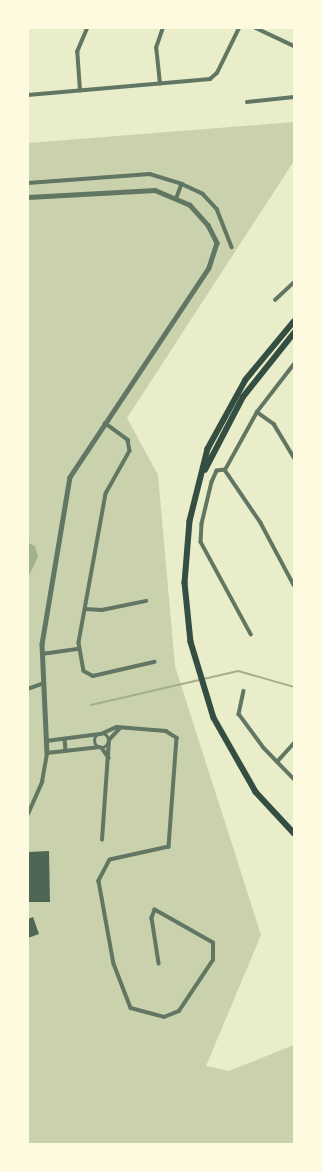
<!DOCTYPE html>
<html>
<head>
<meta charset="utf-8">
<style>
  body { margin:0 }
  #map { position:relative; width:322px; height:1172px; overflow:hidden; background:#e9edc9; font-family:Poppins,sans-serif }
  div>[style] { position:absolute }
  .green>* { inset:0; background:#cad2ad }
  .water>* { inset:0; background:#a3b18a }
  .stream>* { height:2px; margin:-1px; padding:0 1px; transform-origin:1px; border-radius:1px; background:#a3b18a }
  .building>* { inset:0; background:#4f6655 }
  .minor>* { height:3.5px; margin:-1.75px; padding:0 1.75px; transform-origin:1.75px; border-radius:1.75px; background:#617663 }
  .minor>.ring { margin:-1.75px; padding:0; box-sizing:content-box; background:none; border:3.5px solid #617663; border-radius:50% }
  .tertiary>* { height:4.5px; margin:-2.25px; padding:0 2.25px; transform-origin:2.25px; border-radius:2.25px; background:#617663 }
  .trunk>* { height:5.5px; margin:-2.75px; padding:0 2.75px; transform-origin:2.75px; border-radius:2.75px; background:#344e41 }
  span { translate:-50% -50%; white-space:nowrap; text-align:center; line-height:1.15; -webkit-text-stroke:3px #fefae0; paint-order:stroke }
  .frame { position:absolute; inset:0; border:29px solid #fefae0; pointer-events:none }
</style>
</head>
<body>
<div id="map">
  <div class="green">
    <div style="clip-path:polygon(294px 122px,294px 161px,127px 418px,158px 475px,175px 666px,261px 935px,206px 1066px,229px 1071px,294px 1045px,294px 1144px,28px 1144px,28px 143px)"></div>
  </div>
  <div class="water">
    <div style="clip-path:polygon(28px 543px,35px 546px,38px 557px,28px 577px)"></div>
  </div>
  <div class="stream">
    <div style="left:91px;top:705px;width:151px;rotate:-13deg"></div>
    <div style="left:238px;top:671px;width:58px;rotate:15.9deg"></div>
  </div>
  <div class="building">
    <div style="clip-path:polygon(49px 851px,50px 902px,28px 902px,28px 852px)"></div>
    <div style="clip-path:polygon(33px 917px,39px 934px,28px 938px,28px 919px)"></div>
  </div>
  <div class="minor">
    <div style="left:256px;top:28px;width:42px;rotate:25.3deg"></div>
    <div style="left:160px;top:84px;width:36px;rotate:-96deg"></div>
    <div style="left:156px;top:48px;width:21px;rotate:-71deg"></div>
    <div style="left:80px;top:91px;width:39px;rotate:-94deg"></div>
    <div style="left:77px;top:52px;width:26px;rotate:-67deg"></div>
    <div style="left:28px;top:95px;width:183px;rotate:-5deg"></div>
    <div style="left:210px;top:79px;width:9px;rotate:-41deg"></div>
    <div style="left:217px;top:73px;width:50px;rotate:-63.9deg"></div>
    <div style="left:247px;top:102px;width:47px;rotate:-6.1deg"></div>
    <div style="left:28px;top:183px;width:122px;rotate:-4.2deg"></div>
    <div style="left:150px;top:174px;width:34px;rotate:17deg"></div>
    <div style="left:182px;top:184px;width:15px;rotate:110deg"></div>
    <div style="left:182px;top:184px;width:23px;rotate:25deg"></div>
    <div style="left:203px;top:194px;width:21px;rotate:47deg"></div>
    <div style="left:217px;top:209px;width:41px;rotate:68.5deg"></div>
    <div style="left:275px;top:300px;width:26px;rotate:-43deg"></div>
    <div style="left:257px;top:412px;width:21px;rotate:35deg"></div>
    <div style="left:274px;top:424px;width:39px;rotate:59deg"></div>
    <div style="left:105px;top:423px;width:29px;rotate:36deg"></div>
    <div style="left:128px;top:440px;width:11px;rotate:80deg"></div>
    <div style="left:130px;top:451px;width:49px;rotate:119.2deg"></div>
    <div style="left:106px;top:494px;width:151px;rotate:100.3deg"></div>
    <div style="left:79px;top:643px;width:28px;rotate:80deg"></div>
    <div style="left:84px;top:671px;width:10px;rotate:29deg"></div>
    <div style="left:93px;top:676px;width:63px;rotate:-12.9deg"></div>
    <div style="left:225px;top:470px;width:8px;rotate:173deg"></div>
    <div style="left:217px;top:471px;width:12px;rotate:114deg"></div>
    <div style="left:212px;top:482px;width:43px;rotate:103.4deg"></div>
    <div style="left:202px;top:524px;width:18px;rotate:93deg"></div>
    <div style="left:201px;top:542px;width:105px;rotate:61.5deg"></div>
    <div style="left:225px;top:470px;width:64px;rotate:55.8deg"></div>
    <div style="left:261px;top:523px;width:70px;rotate:62deg"></div>
    <div style="left:225px;top:470px;width:66px;rotate:-61.1deg"></div>
    <div style="left:257px;top:412px;width:61px;rotate:-52.4deg"></div>
    <div style="left:85px;top:609px;width:17px;rotate:3deg"></div>
    <div style="left:102px;top:610px;width:45px;rotate:-11.6deg"></div>
    <div style="left:42px;top:654px;width:37px;rotate:-8deg"></div>
    <div style="left:28px;top:689px;width:15px;rotate:-20deg"></div>
    <div style="left:244px;top:691px;width:24px;rotate:102deg"></div>
    <div style="left:239px;top:714px;width:42px;rotate:53.7deg"></div>
    <div style="left:264px;top:748px;width:43px;rotate:45.9deg"></div>
    <div class="ring" style="left:95px;top:734px;width:10.5px;height:10.5px"></div>
    <div style="left:101px;top:734px;width:17px;rotate:-24deg"></div>
    <div style="left:117px;top:727px;width:49px;rotate:4.7deg"></div>
    <div style="left:166px;top:731px;width:13px;rotate:32deg"></div>
    <div style="left:177px;top:738px;width:109px;rotate:94.2deg"></div>
    <div style="left:169px;top:847px;width:60px;rotate:167.6deg"></div>
    <div style="left:110px;top:860px;width:24px;rotate:118deg"></div>
    <div style="left:99px;top:881px;width:84px;rotate:79.8deg"></div>
    <div style="left:114px;top:964px;width:47px;rotate:68.9deg"></div>
    <div style="left:131px;top:1008px;width:34px;rotate:15deg"></div>
    <div style="left:164px;top:1017px;width:16px;rotate:-22deg"></div>
    <div style="left:179px;top:1011px;width:61px;rotate:-56.3deg"></div>
    <div style="left:213px;top:960px;width:17px;rotate:-90deg"></div>
    <div style="left:213px;top:943px;width:67px;rotate:-150.4deg"></div>
    <div style="left:155px;top:910px;width:9px;rotate:111deg"></div>
    <div style="left:152px;top:918px;width:46px;rotate:81.2deg"></div>
    <div style="left:65px;top:739px;width:12px;rotate:85deg"></div>
    <div style="left:109px;top:740px;width:16px;rotate:-47deg"></div>
    <div style="left:46px;top:741px;width:54px;rotate:-7.4deg"></div>
    <div style="left:102px;top:748px;width:12px;rotate:55deg"></div>
    <div style="left:277px;top:762px;width:25px;rotate:-48deg"></div>
    <div style="left:28px;top:814px;width:35px;rotate:-66deg"></div>
    <div style="left:42px;top:782px;width:29px;rotate:-80deg"></div>
    <div style="left:47px;top:753px;width:53px;rotate:-6.5deg"></div>
    <div style="left:102px;top:840px;width:99px;rotate:-86deg"></div>
  </div>
  <div class="tertiary">
    <div style="left:28px;top:197px;width:127px;rotate:-3.2deg"></div>
    <div style="left:155px;top:190px;width:38px;rotate:23deg"></div>
    <div style="left:190px;top:205px;width:27px;rotate:48deg"></div>
    <div style="left:208px;top:225px;width:20px;rotate:63deg"></div>
    <div style="left:217px;top:243px;width:26px;rotate:108deg"></div>
    <div style="left:209px;top:268px;width:251px;rotate:123.6deg"></div>
    <div style="left:70px;top:477px;width:169px;rotate:99.5deg"></div>
    <div style="left:42px;top:644px;width:109px;rotate:87.4deg"></div>
  </div>
  <div class="trunk">
    <div style="left:294px;top:322px;width:75px;rotate:129.6deg"></div>
    <div style="left:246px;top:380px;width:79px;rotate:118.8deg"></div>
    <div style="left:208px;top:449px;width:74px;rotate:104deg"></div>
    <div style="left:190px;top:521px;width:62px;rotate:94.6deg"></div>
    <div style="left:185px;top:583px;width:59px;rotate:84.2deg"></div>
    <div style="left:191px;top:642px;width:79px;rotate:73.2deg"></div>
    <div style="left:214px;top:718px;width:85px;rotate:60.4deg"></div>
    <div style="left:256px;top:792px;width:56px;rotate:47.2deg"></div>
    <div style="left:205px;top:470px;width:82px;rotate:-62.5deg"></div>
    <div style="left:243px;top:397px;width:82px;rotate:-51.4deg"></div>
  </div>
  <div class="frame"></div>
</div>
</body>
</html>
